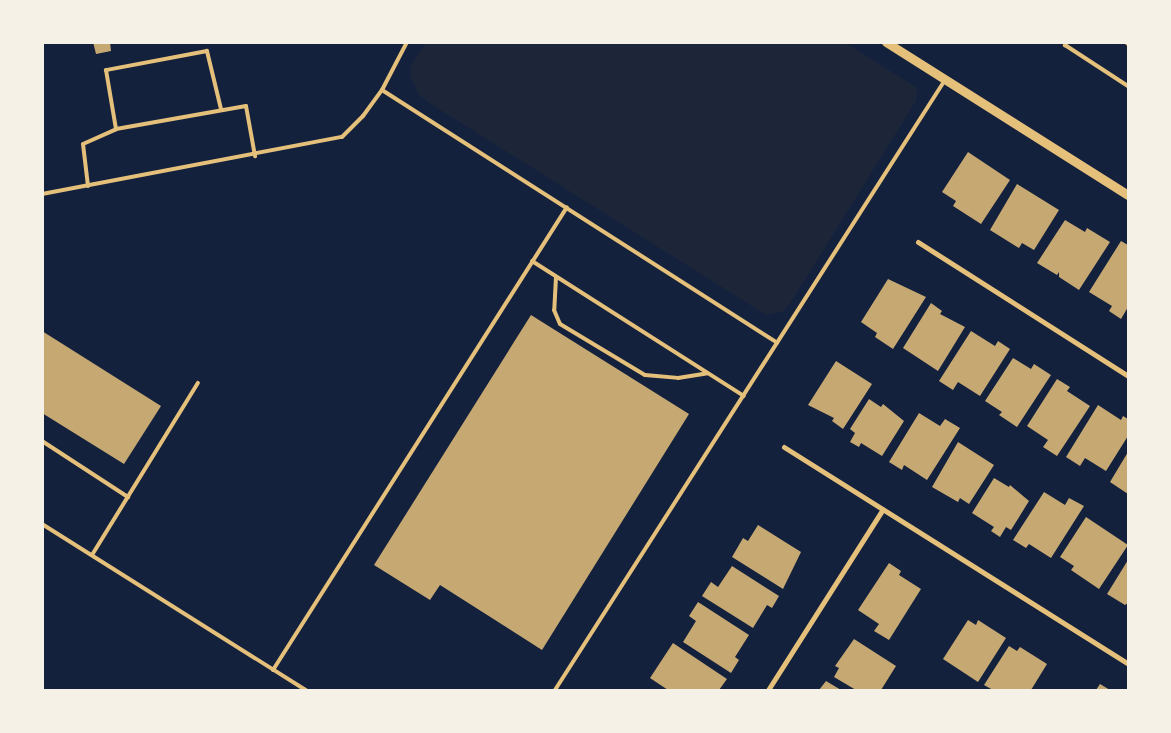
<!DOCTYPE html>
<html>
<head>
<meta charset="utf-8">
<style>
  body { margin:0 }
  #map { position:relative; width:1171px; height:733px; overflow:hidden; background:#14213d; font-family:"PT Sans",sans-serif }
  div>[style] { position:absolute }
  .green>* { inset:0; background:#1d2539 }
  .building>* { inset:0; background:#c6a872 }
  .service>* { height:4px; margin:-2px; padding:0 2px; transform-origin:2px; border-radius:2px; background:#e5c07b }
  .minor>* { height:5px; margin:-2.5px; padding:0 2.5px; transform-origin:2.5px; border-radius:2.5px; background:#e5c07b }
  .tertiary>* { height:9px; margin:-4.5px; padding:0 4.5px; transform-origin:4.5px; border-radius:4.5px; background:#e5c07b }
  span { translate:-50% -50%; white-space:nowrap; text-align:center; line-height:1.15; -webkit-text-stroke:5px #f6f1e7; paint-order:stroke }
  .frame { position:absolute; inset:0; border:44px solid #f6f1e7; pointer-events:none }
</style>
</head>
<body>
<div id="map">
  <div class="green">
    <div style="clip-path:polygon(846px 43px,917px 88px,916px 101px,791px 302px,784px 311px,766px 315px,434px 106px,420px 96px,410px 76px,411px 66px,425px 43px)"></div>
  </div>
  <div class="building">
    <div style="clip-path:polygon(93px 42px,110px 42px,111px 51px,96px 54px)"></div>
    <div style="clip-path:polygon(968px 152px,1010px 180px,981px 224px,953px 206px,956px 201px,942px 192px)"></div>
    <div style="clip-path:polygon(1017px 184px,1059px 210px,1034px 250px,1022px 243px,1019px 248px,990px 230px)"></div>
    <div style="clip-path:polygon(1065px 220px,1085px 232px,1087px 228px,1110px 242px,1079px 290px,1059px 277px,1059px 272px,1057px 275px,1037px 263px)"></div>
    <div style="clip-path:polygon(1121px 241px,1128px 245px,1128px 307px,1121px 319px,1109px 311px,1112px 306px,1089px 292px)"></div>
    <div style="clip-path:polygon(888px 279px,926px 297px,893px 349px,875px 337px,877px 333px,861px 322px)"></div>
    <div style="clip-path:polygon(931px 303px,942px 311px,940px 314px,965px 327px,938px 371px,903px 348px)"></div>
    <div style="clip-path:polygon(531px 315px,689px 414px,542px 650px,440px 585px,430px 600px,374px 565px)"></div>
    <div style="clip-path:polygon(42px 331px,161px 406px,124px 464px,42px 413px)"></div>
    <div style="clip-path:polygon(971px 331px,995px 346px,998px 341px,1010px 349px,980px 396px,958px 382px,953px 390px,939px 381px)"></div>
    <div style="clip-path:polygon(1013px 358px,1031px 369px,1034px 364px,1051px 375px,1017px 427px,999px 415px,1002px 412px,985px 401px)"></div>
    <div style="clip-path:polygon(836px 361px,872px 384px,843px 429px,832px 421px,834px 418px,808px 405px)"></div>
    <div style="clip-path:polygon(1057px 379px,1070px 387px,1067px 391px,1090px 406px,1057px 456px,1043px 447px,1048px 440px,1027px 426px)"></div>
    <div style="clip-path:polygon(869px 399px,881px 407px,883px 404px,904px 421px,882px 456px,861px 443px,859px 447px,850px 442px,855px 433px,850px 429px)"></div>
    <div style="clip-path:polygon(1098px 405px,1121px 420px,1123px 416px,1128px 419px,1128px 436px,1106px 471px,1085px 458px,1080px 466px,1066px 457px)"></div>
    <div style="clip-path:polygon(919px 413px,940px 426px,945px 419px,960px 428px,927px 480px,904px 465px,902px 470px,889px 462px)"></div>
    <div style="clip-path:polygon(958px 442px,994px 465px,969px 504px,960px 498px,958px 502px,932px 487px)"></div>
    <div style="clip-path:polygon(1128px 452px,1128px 494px,1110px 482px)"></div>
    <div style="clip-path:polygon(994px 478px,1009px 487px,1010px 485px,1029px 501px,1011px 530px,1006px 527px,1000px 537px,991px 531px,994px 527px,972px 513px)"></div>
    <div style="clip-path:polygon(1044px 492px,1065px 505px,1069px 498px,1084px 506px,1051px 558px,1029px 544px,1026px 548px,1013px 540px)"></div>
    <div style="clip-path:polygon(1086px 517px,1128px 545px,1099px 589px,1071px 570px,1074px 566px,1060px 557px)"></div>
    <div style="clip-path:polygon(758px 525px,801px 552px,783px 589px,732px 557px,743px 538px,748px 541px)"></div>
    <div style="clip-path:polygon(1128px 560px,1128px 603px,1125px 605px,1107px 594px)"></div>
    <div style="clip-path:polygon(889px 563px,901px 571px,899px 575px,921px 589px,889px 640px,874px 631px,879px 624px,858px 610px)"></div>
    <div style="clip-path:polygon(732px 566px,779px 596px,772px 608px,767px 605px,753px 628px,702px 596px,711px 582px,718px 587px)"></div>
    <div style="clip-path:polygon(698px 602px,749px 635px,735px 657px,739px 660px,731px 673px,683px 642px,696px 621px,689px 616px)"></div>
    <div style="clip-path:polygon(968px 620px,976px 625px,978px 620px,1006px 638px,978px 682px,943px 659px)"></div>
    <div style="clip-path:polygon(854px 639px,896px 666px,881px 690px,856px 690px,834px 677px,839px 668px,835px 666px)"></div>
    <div style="clip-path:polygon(673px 643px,727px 679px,719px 690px,668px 690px,650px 678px)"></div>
    <div style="clip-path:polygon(1009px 646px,1017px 651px,1020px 647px,1047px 664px,1031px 690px,993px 690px,984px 685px)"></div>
    <div style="clip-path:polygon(826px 681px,841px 690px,819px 690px)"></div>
    <div style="clip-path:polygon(1100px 684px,1110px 690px,1096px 690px)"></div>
  </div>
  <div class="service">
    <div style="left:1067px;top:42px;width:4px;rotate:124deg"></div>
    <div style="left:1065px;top:45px;width:75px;rotate:33.1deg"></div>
    <div style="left:1126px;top:42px;width:3px;rotate:45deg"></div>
    <div style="left:382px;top:90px;width:469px;rotate:32.6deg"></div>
    <div style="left:221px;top:109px;width:60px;rotate:-103.6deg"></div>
    <div style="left:207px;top:51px;width:103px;rotate:169.3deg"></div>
    <div style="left:106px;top:70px;width:60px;rotate:80.4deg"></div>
    <div style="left:116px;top:129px;width:132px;rotate:-10deg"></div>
    <div style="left:246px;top:106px;width:51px;rotate:79.8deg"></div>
    <div style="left:88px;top:186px;width:42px;rotate:-96.8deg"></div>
    <div style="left:83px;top:144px;width:36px;rotate:-24deg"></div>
    <div style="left:42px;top:194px;width:305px;rotate:-10.8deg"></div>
    <div style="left:342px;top:137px;width:30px;rotate:-45deg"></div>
    <div style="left:363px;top:116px;width:32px;rotate:-54deg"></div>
    <div style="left:382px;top:90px;width:54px;rotate:-62.5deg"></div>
    <div style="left:532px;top:261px;width:251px;rotate:32.5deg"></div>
    <div style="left:556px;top:277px;width:33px;rotate:93deg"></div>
    <div style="left:554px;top:310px;width:15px;rotate:67deg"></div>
    <div style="left:560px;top:324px;width:99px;rotate:31deg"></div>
    <div style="left:645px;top:375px;width:33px;rotate:5deg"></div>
    <div style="left:678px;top:378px;width:30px;rotate:-9deg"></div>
    <div style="left:42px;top:441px;width:103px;rotate:33.1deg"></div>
    <div style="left:42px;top:524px;width:312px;rotate:32.2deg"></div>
    <div style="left:92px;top:555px;width:202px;rotate:-58.4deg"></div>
    <div style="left:273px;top:670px;width:548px;rotate:-57.58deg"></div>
    <div style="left:555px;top:690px;width:724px;rotate:-57.41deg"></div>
  </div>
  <div class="minor">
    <div style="left:918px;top:242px;width:249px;rotate:32.5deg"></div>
    <div style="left:784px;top:447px;width:407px;rotate:32.2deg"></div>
    <div style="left:768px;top:690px;width:214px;rotate:-57.6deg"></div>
  </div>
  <div class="tertiary">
    <div style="left:886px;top:42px;width:286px;rotate:32.3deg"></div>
  </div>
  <div class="frame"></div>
</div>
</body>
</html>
